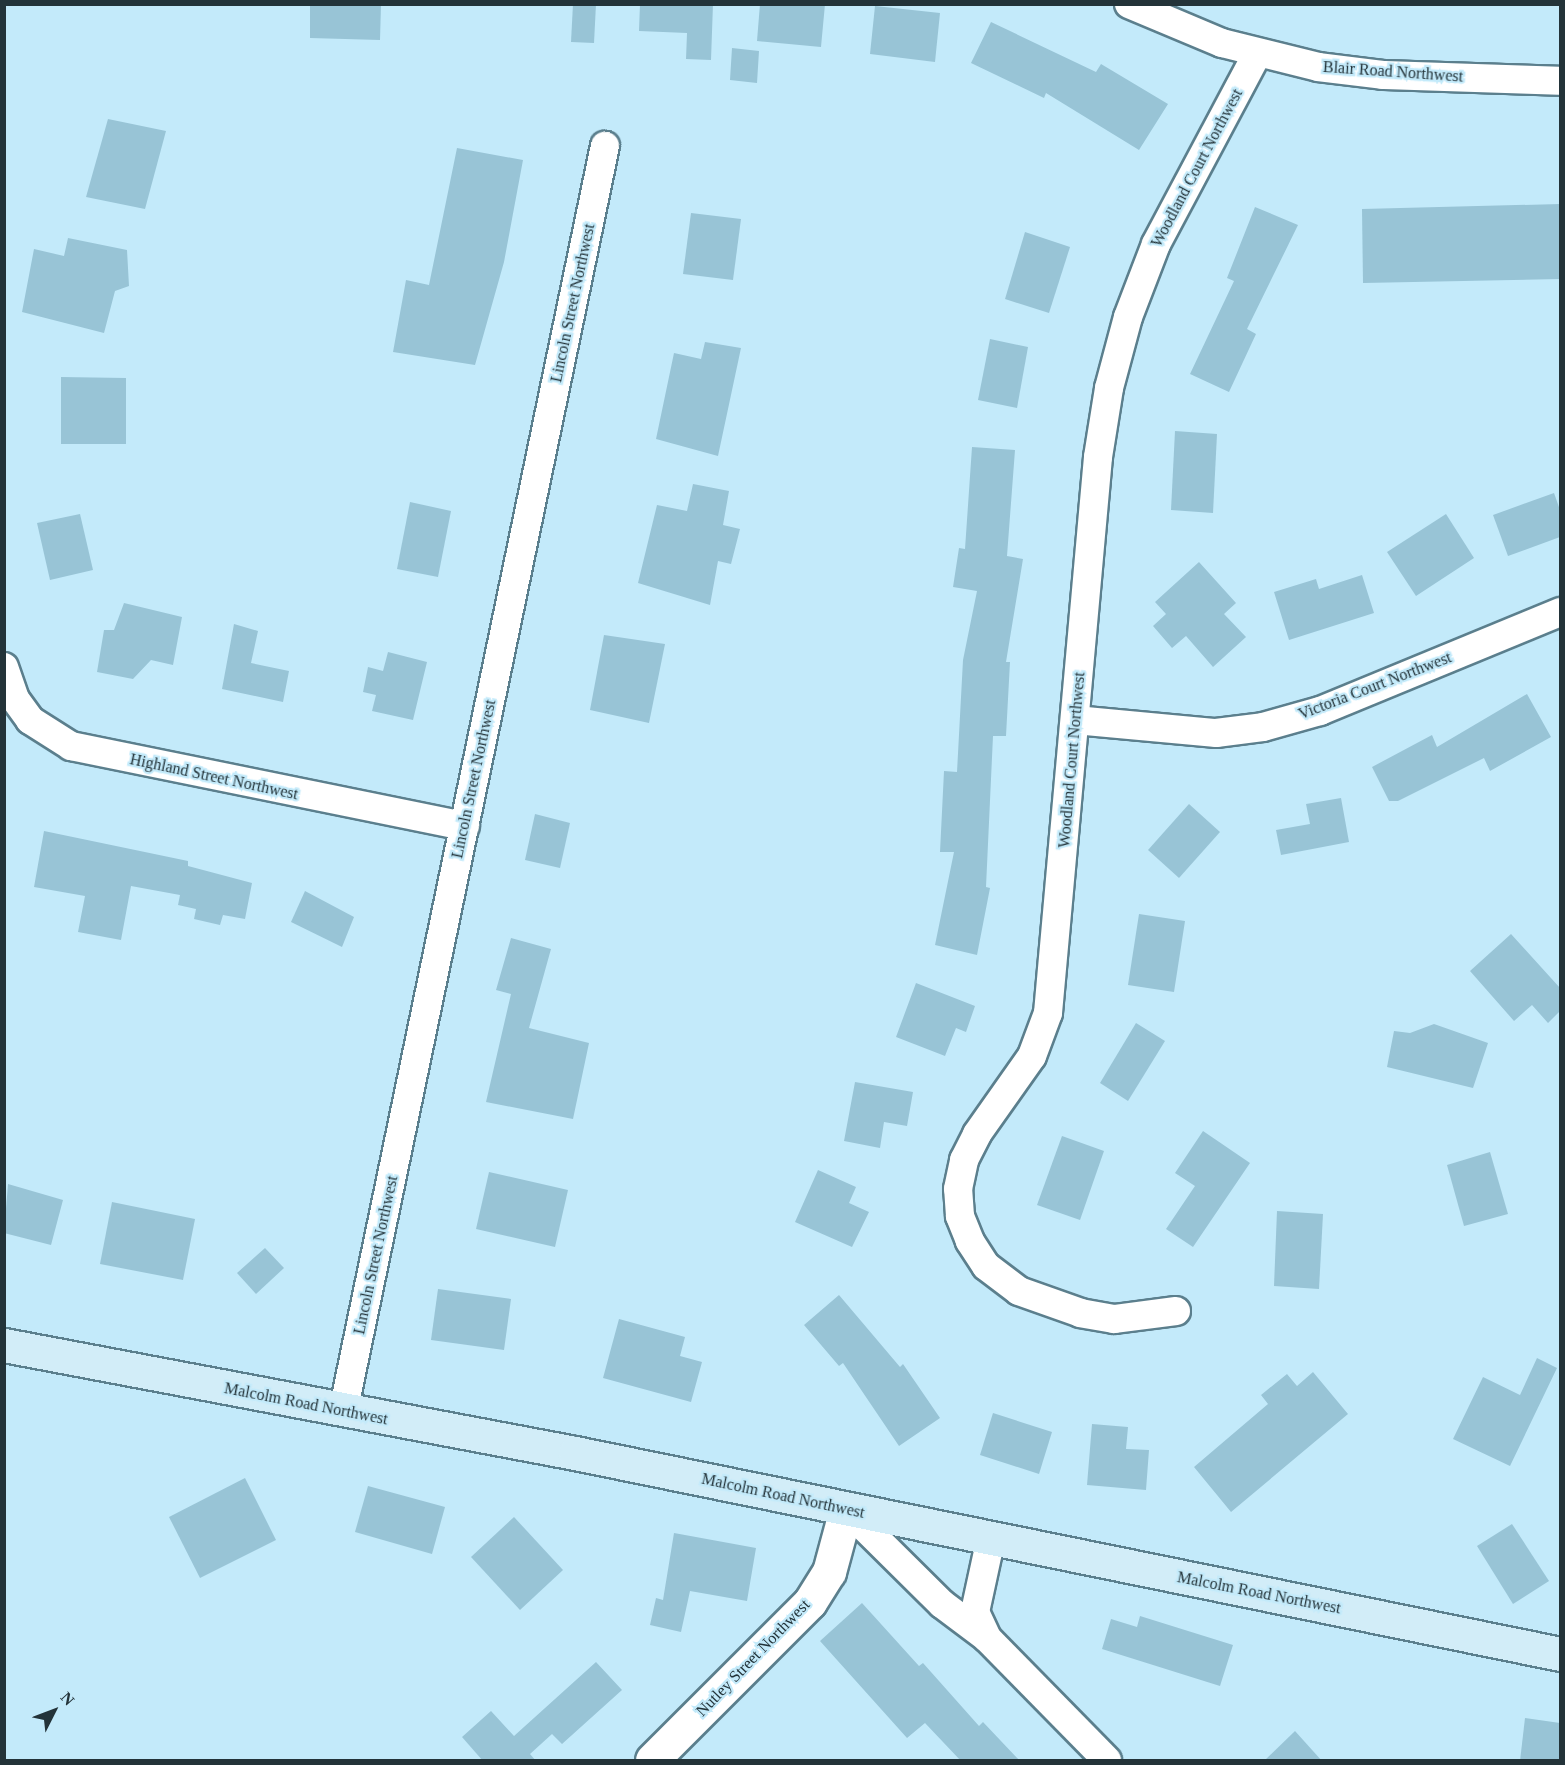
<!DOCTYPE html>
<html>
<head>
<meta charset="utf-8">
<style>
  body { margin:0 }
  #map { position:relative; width:1565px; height:1765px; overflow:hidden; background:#c3eafa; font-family:"Times New Roman",serif }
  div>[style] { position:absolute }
  .building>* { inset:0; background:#98c4d6 }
  .roads { filter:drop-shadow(2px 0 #5b7f8d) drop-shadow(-2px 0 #5b7f8d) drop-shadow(0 2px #5b7f8d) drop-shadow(0 -2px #5b7f8d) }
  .minor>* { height:28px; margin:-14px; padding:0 14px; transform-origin:14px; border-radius:14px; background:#fff }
  .tertiary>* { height:33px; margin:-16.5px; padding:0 16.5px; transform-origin:16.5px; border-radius:16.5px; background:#fff }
  .secondary>* { height:33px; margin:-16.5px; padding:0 16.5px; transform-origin:16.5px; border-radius:16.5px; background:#d2edf8 }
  span { translate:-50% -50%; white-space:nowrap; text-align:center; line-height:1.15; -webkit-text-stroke:4.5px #c3eafa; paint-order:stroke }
  .street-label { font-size:16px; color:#233339 }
  .frame { position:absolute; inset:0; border:6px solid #233339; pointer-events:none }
  .north { position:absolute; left:24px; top:1681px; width:60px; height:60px; -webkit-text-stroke:4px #c3eafa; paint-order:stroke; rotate:48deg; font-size:16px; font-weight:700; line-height:24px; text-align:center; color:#233339 }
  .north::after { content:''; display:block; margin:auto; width:21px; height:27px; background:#233339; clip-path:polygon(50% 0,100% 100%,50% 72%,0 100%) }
</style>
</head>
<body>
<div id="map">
  <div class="building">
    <div style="clip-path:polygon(310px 4px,381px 4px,380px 40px,310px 38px)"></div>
    <div style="clip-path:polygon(573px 4px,596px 4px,594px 43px,571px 42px)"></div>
    <div style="clip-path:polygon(640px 4px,713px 4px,711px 60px,686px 59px,687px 33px,639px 31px)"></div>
    <div style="clip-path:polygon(760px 4px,825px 4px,821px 47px,757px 41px)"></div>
    <div style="clip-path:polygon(875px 6px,940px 13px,935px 62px,870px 54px)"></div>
    <div style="clip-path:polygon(991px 22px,1096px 72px,1101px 64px,1168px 104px,1139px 150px,1046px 93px,1044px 98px,971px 63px)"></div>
    <div style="clip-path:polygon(732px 48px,759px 51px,757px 83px,730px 80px)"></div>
    <div style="clip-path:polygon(108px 119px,166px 131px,145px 209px,86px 197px)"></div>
    <div style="clip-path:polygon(457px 148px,523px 160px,504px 262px,475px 365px,393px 352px,406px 280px,429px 285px)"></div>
    <div style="clip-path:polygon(1560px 204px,1560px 279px,1363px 283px,1362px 209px)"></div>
    <div style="clip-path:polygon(1255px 207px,1298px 225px,1247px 329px,1256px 334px,1229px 392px,1190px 374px,1234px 281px,1227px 278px)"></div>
    <div style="clip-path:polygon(691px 213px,741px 219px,733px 280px,683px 274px)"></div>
    <div style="clip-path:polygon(1025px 232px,1070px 247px,1049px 313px,1005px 299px)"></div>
    <div style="clip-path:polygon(68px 238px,127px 250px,129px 286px,115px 291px,104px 333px,22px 312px,34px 249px,64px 256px)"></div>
    <div style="clip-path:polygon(990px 339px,1028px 347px,1017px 408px,978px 400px)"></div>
    <div style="clip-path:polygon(705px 342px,741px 348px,718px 456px,656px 439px,674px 353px,701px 359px)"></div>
    <div style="clip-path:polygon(61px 377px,126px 378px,126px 444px,61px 444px)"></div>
    <div style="clip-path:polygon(1175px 431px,1217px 434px,1213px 513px,1171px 510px)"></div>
    <div style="clip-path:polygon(972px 447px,1015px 450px,1007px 556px,1023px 559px,1006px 662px,1010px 662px,1006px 736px,993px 736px,986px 887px,990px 888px,977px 955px,935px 945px,954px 852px,940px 852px,944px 771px,957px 772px,963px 660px,977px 591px,953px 587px,959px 548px,965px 549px)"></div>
    <div style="clip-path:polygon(693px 484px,729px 491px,723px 525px,740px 529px,731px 564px,718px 561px,710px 605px,638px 583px,657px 505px,687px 511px)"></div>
    <div style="clip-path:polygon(1554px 493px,1560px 510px,1560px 537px,1508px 556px,1493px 515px)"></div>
    <div style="clip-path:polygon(410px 502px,451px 511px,438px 577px,397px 569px)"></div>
    <div style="clip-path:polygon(80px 514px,93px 570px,50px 580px,37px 523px)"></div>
    <div style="clip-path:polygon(1446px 514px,1474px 558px,1416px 596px,1387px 552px)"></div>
    <div style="clip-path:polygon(1199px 562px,1236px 603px,1224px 614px,1246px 637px,1213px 667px,1186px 636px,1172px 648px,1153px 626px,1166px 614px,1155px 602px)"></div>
    <div style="clip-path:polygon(1362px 575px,1374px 613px,1289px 640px,1274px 592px,1316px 579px,1319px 589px)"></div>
    <div style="clip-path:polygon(124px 603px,182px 617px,173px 665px,151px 660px,133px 679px,97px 672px,104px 630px,114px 630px)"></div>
    <div style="clip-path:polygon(234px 624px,258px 631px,251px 663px,289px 671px,283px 702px,222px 689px)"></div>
    <div style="clip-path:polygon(604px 635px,665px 644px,649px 723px,590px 710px)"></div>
    <div style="clip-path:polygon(388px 652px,427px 662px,413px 720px,372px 711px,376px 695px,363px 692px,368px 667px,383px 671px)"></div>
    <div style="clip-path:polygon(1527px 694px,1551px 737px,1490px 771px,1484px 758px,1398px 801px,1389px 801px,1372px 767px,1432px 735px,1437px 747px)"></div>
    <div style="clip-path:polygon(1341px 798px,1349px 842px,1281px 855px,1276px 830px,1310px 824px,1306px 804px)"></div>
    <div style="clip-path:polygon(1189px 804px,1220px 832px,1179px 878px,1148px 850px)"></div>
    <div style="clip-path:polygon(535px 814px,570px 823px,560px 868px,525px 860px)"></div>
    <div style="clip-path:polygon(44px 831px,188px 861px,188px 866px,252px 883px,245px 919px,223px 915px,220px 925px,194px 919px,196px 909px,178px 905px,180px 895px,131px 886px,121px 940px,78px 932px,85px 896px,34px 887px)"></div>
    <div style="clip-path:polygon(305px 891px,354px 917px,342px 947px,291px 922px)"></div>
    <div style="clip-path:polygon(1139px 914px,1185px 921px,1174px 992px,1128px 985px)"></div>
    <div style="clip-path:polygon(1511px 934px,1560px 988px,1560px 1011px,1548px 1023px,1532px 1005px,1514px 1021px,1470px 971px)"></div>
    <div style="clip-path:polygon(511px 938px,551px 949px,529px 1028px,589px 1043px,573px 1119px,486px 1102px,511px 994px,496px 990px)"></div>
    <div style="clip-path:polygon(916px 983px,975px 1006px,966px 1032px,956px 1028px,945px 1056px,896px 1037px)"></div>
    <div style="clip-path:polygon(1136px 1023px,1165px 1041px,1128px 1101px,1100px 1083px)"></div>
    <div style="clip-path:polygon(1434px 1024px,1488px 1043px,1473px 1088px,1387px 1067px,1394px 1031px,1410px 1033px)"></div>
    <div style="clip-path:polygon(855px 1082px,913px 1092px,907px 1126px,884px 1122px,880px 1148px,844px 1141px)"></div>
    <div style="clip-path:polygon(1203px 1131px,1250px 1163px,1193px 1247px,1166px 1229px,1195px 1186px,1175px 1173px)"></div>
    <div style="clip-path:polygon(1062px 1136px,1104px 1151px,1080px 1220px,1037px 1205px)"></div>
    <div style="clip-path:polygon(1490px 1152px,1508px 1214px,1464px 1226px,1447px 1165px)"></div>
    <div style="clip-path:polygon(818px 1170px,856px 1187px,849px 1203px,869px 1212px,852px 1247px,795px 1222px)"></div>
    <div style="clip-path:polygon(489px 1172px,568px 1190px,555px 1247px,476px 1229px)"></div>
    <div style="clip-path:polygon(8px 1184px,63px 1200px,51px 1245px,4px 1233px)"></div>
    <div style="clip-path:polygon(112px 1202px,195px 1219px,183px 1280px,100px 1264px)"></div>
    <div style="clip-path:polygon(1277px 1211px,1323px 1214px,1319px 1289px,1274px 1286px)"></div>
    <div style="clip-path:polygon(265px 1248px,284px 1268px,256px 1294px,237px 1273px)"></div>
    <div style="clip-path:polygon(438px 1289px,511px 1299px,504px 1350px,431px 1340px)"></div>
    <div style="clip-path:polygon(839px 1295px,900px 1367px,903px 1364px,940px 1418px,899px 1446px,843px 1363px,839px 1366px,804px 1325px)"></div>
    <div style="clip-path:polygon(619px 1319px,685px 1337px,680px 1356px,702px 1362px,691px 1402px,603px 1378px)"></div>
    <div style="clip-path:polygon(1537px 1358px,1557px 1368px,1510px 1466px,1453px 1439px,1483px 1377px,1520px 1395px)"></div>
    <div style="clip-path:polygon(1313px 1372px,1348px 1414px,1231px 1512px,1194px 1467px,1268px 1404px,1261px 1395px,1287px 1374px,1297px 1386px)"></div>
    <div style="clip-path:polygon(993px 1413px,1052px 1432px,1039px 1474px,980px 1455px)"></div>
    <div style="clip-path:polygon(1092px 1424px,1128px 1427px,1126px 1449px,1149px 1450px,1146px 1490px,1087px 1485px)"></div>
    <div style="clip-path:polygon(245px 1478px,276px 1540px,200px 1578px,169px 1517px)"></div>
    <div style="clip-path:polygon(368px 1486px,445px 1507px,432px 1554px,355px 1532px)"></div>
    <div style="clip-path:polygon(514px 1517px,563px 1570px,520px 1610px,471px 1557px)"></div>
    <div style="clip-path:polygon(1512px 1524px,1549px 1581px,1513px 1604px,1477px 1546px)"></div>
    <div style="clip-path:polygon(674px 1533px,756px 1548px,747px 1601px,690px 1591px,681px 1632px,650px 1625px,656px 1598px,663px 1600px)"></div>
    <div style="clip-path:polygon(862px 1603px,919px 1666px,923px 1663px,979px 1726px,983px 1722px,1020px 1761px,961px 1761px,925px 1723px,907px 1738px,820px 1641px)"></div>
    <div style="clip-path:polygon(1140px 1616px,1233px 1645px,1220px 1686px,1102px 1649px,1111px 1619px,1137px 1627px)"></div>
    <div style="clip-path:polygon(596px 1662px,622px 1690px,562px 1744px,552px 1734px,530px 1754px,536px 1761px,483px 1761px,462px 1737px,491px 1711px,514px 1736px)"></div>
    <div style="clip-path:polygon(1525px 1718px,1560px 1723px,1560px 1761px,1520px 1761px)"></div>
    <div style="clip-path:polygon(1295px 1731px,1322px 1761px,1264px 1761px)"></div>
  </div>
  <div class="roads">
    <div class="minor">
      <div style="left:1129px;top:4px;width:101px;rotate:22.8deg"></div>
      <div style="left:1222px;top:43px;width:99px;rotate:14deg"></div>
      <div style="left:1318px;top:67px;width:65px;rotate:7deg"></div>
      <div style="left:1383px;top:75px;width:177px;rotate:1.9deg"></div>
      <div style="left:4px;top:667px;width:34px;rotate:71deg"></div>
      <div style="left:15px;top:699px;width:26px;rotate:54deg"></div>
      <div style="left:30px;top:720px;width:49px;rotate:32.4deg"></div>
      <div style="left:71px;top:746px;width:402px;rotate:11.5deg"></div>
      <div style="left:1075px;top:720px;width:142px;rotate:5.3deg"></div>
      <div style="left:1216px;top:733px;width:47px;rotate:-7.3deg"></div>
      <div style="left:1263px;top:727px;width:59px;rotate:-15.7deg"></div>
      <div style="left:1320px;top:711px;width:260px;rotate:-22.4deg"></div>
      <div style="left:1176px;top:1311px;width:63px;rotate:172.6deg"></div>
      <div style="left:1114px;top:1319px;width:34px;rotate:-170deg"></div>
      <div style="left:1081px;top:1313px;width:66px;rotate:-160.5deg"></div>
      <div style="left:1019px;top:1291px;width:41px;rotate:-142.9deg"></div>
      <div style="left:986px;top:1266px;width:30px;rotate:-123deg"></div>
      <div style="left:970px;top:1241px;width:27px;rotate:-112deg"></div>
      <div style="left:960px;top:1216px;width:27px;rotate:-94deg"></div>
      <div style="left:958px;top:1189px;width:30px;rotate:-78deg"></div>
      <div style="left:964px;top:1160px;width:29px;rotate:-63deg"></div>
      <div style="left:977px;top:1134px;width:95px;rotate:-54.8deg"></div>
      <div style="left:1032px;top:1056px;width:46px;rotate:-69.6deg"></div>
      <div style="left:1048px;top:1013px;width:558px;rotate:-84.86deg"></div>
      <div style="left:1098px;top:457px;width:70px;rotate:-80.9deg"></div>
      <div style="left:1109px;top:388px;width:73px;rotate:-75deg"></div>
      <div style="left:1128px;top:317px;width:78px;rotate:-69deg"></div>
      <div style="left:1156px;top:244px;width:215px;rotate:-62deg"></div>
      <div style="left:343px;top:1412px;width:1293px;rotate:-78.31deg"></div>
      <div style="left:846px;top:1509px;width:135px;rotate:44.7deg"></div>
      <div style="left:942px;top:1604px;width:55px;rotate:36.9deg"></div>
      <div style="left:991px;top:1538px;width:76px;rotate:102.2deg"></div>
      <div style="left:975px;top:1612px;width:29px;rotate:65deg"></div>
      <div style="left:987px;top:1638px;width:171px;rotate:45.5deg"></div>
    </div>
    <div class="tertiary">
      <div style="left:652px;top:1760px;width:223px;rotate:-45deg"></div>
      <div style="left:810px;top:1602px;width:36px;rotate:-58deg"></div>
      <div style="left:829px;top:1572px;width:65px;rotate:-74.9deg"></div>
    </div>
    <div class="secondary">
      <div style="left:4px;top:1345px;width:581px;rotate:10.71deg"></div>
      <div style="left:575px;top:1453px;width:1005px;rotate:11.53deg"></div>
    </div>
  </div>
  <div class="street-label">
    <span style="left:1393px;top:72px;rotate:4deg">Blair Road Northwest</span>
    <span style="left:1197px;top:168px;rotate:-62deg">Woodland Court Northwest</span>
    <span style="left:573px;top:303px;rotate:-78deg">Lincoln Street Northwest</span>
    <span style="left:1375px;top:686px;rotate:-21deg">Victoria Court Northwest</span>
    <span style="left:1072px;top:760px;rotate:-85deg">Woodland Court Northwest</span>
    <span style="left:214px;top:777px;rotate:12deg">Highland Street Northwest</span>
    <span style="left:474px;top:779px;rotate:-78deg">Lincoln Street Northwest</span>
    <span style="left:376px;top:1255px;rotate:-78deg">Lincoln Street Northwest</span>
    <span style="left:306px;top:1404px;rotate:11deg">Malcolm Road Northwest</span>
    <span style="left:783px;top:1496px;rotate:12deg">Malcolm Road Northwest</span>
    <span style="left:1259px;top:1593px;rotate:11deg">Malcolm Road Northwest</span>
    <span style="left:753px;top:1658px;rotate:-46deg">Nutley Street Northwest</span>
  </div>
  <div class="frame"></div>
  <div class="north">N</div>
</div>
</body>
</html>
